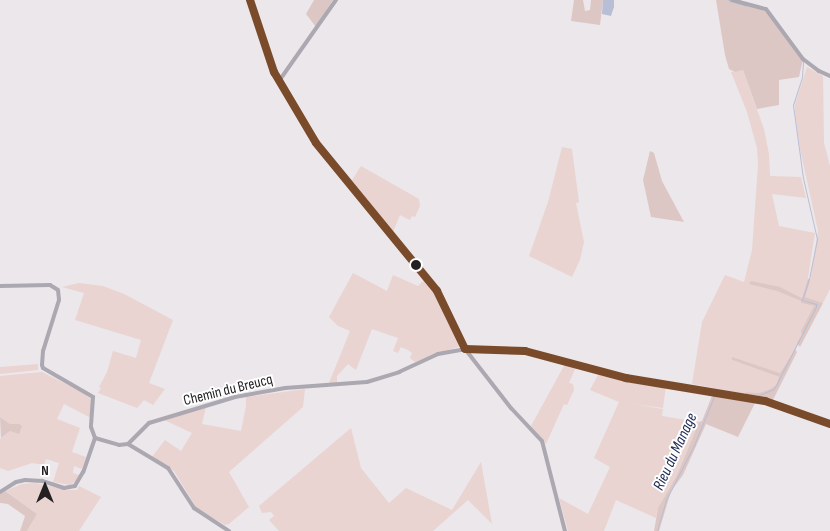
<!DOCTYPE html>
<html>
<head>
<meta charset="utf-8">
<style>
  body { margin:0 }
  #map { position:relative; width:830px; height:531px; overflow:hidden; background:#ece7eb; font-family:"Sofia Sans Condensed",sans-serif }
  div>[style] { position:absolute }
  .green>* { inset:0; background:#e9d4d1 }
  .forest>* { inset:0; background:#ddc7c4 }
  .water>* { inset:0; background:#b8bed4 }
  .stream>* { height:1px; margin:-0.5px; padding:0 0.5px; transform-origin:0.5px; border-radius:0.5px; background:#b8bed4 }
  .minor>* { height:4px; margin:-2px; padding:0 2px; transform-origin:2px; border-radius:2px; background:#aca8b1 }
  .tertiary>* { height:5px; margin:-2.5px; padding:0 2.5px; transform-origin:2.5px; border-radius:2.5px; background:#aca8b1 }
  .bus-1>* { height:8px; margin:-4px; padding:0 4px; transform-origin:4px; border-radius:4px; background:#7a4b2a }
  .dots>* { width:14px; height:14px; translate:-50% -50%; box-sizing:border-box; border:2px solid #fff; border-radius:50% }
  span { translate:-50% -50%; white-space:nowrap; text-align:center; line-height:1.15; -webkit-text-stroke:4px #fff; paint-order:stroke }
  .street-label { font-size:15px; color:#242123 }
  .water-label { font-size:16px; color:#212c55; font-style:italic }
  .north { position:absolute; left:20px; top:461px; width:50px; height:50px; -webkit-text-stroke:4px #fff; paint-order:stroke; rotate:0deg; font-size:14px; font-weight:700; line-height:20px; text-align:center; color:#242123 }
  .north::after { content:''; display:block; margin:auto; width:18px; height:22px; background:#242123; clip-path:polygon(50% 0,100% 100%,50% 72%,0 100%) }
</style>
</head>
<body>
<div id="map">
  <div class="green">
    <div style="clip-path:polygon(807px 67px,823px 76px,824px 143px,830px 166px,830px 289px,823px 303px,804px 297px,810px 281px,818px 231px,800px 149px,795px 111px,795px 104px)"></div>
    <div style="clip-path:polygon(743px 70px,764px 129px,769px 154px,770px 176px,801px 177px,806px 198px,772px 194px,779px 226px,815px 233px,808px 278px,802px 298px,780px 287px,778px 291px,801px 301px,801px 303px,814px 306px,813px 310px,798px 344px,780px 373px,732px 358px,732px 360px,779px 377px,776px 385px,770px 389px,759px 393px,746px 392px,746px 394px,692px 384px,702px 322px,725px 275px,744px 282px,752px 250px,758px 165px,757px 148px,747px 112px,731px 72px)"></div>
    <div style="clip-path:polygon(562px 147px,572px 149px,579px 202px,576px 203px,584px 242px,580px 260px,572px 277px,529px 256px,548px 202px)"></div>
    <div style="clip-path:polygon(361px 166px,419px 199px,420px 206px,415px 217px,412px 216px,410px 220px,400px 215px,393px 232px,352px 180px)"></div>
    <div style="clip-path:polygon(353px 273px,387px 291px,393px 275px,418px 286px,425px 279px,437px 295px,461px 346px,415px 362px,410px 358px,412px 353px,408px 350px,401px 347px,398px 353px,393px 351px,398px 338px,372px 329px,356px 370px,348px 364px,337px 376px,337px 383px,329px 383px,350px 331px,338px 326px,329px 317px)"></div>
    <div style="clip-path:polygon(79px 283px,103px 286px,124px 294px,173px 320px,149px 383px,165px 389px,153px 405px,144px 400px,137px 408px,98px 393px,101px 388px,99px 387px,107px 372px,113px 351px,136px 358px,141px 340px,75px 320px,84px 293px,62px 287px)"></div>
    <div style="clip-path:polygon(38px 364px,38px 370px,0 374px,0 367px)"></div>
    <div style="clip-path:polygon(565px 364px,576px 367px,569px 383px,573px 384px,574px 390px,567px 405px,564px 404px,546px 444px,531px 426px)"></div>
    <div style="clip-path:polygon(42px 372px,84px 393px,92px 400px,91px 418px,64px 404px,57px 419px,80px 428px,72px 452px,86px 457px,82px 469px,74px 466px,73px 473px,79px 475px,78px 480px,70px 485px,53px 482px,59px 463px,46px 459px,44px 465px,32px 463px,8px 471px,0 468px,0 439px,10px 431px,15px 431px,19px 424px,10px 424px,0 417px,0 376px)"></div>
    <div style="clip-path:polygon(599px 373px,627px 381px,666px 386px,663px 408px,633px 404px,663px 409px,662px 416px,699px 422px,677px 475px,658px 508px,656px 518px,616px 500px,604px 531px,568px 531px,559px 498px,588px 514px,610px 467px,594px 458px,619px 402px,590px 390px)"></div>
    <div style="clip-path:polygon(305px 389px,303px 407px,229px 472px,249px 507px,229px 524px,225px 525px,197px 509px,174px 471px,152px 457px,165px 440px,181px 451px,192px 433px,164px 420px,206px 407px,202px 424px,241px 431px,246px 406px,246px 397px)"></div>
    <div style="clip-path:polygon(351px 428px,361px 468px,389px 503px,406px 488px,452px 510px,481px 462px,492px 524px,468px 500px,433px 531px,279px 531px,269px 520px,274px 516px,271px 512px,262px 513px,259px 506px)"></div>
    <div style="clip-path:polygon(36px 483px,66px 490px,77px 490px,79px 486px,101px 497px,79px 531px,27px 531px,37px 514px,5px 491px,22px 484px)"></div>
  </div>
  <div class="forest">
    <div style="clip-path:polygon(314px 0,333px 0,316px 27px,306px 14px)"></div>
    <div style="clip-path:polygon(574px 0,583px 0,585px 11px,590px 10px,591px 0,603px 0,600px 25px,571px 21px)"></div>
    <div style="clip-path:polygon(716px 0,732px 0,766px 9px,803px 59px,799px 77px,779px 80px,779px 105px,757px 109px,743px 70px,735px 72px,729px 69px,725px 55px)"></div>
    <div style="clip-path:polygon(650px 151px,654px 153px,662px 181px,684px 222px,651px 217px,643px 180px)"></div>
    <div style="clip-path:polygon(808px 278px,810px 281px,805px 297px,823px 303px,800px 347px,797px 343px,802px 335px,801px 331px,814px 306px,801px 303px,801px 301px,777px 291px,749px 284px,751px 281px,780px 287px,802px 298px)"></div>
    <div style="clip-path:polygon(795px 349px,797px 352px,773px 400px,746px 394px,746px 392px,759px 393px,770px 389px,776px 385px,779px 377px,732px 360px,732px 357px,780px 373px)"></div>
    <div style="clip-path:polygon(716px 393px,756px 401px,738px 437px,706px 424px,683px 475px,671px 491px,659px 531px,654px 531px,658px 508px,677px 475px,699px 422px,702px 421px,712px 396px)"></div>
    <div style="clip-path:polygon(0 417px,10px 424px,19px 424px,22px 426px,19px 434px,10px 431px,1px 438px)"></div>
    <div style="clip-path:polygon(5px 491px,37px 514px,27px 531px,20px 531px,25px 516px,8px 504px,0 503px,0 494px)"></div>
  </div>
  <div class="water">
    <div style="clip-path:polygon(603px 0,614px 0,614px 7px,611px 16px,602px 14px)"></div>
  </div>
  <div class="stream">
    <div style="left:728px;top:0;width:19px;rotate:18deg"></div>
    <div style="left:759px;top:395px;width:16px;rotate:-22deg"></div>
    <div style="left:774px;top:389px;width:92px;rotate:-62.9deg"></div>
    <div style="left:816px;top:307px;width:3px;rotate:-90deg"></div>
    <div style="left:816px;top:304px;width:15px;rotate:-164deg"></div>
    <div style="left:802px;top:300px;width:22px;rotate:-72deg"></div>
    <div style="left:809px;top:279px;width:41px;rotate:-78.7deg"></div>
    <div style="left:817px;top:239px;width:63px;rotate:-102.9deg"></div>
    <div style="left:803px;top:178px;width:74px;rotate:-97.8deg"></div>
    <div style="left:793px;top:105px;width:29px;rotate:-72deg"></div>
    <div style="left:802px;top:77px;width:15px;rotate:-86deg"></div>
    <div style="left:803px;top:62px;width:7px;rotate:-124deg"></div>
    <div style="left:657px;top:531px;width:32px;rotate:-74deg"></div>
    <div style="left:666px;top:500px;width:62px;rotate:-63deg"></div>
    <div style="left:694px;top:445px;width:55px;rotate:-67.6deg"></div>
  </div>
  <div class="minor">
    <div style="left:732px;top:0;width:35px;rotate:15deg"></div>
    <div style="left:766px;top:9px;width:62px;rotate:53.5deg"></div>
    <div style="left:803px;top:59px;width:20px;rotate:37deg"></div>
    <div style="left:819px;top:71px;width:12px;rotate:24deg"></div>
    <div style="left:279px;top:81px;width:99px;rotate:-54.9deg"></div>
    <div style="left:0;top:286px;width:50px;rotate:-1.1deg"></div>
    <div style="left:50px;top:285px;width:9px;rotate:32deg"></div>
    <div style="left:58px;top:290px;width:10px;rotate:84deg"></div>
    <div style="left:59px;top:300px;width:53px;rotate:107.4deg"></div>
    <div style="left:43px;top:351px;width:14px;rotate:94deg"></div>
    <div style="left:42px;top:365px;width:3px;rotate:72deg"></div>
    <div style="left:43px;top:368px;width:58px;rotate:30.1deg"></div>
    <div style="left:93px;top:397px;width:30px;rotate:94deg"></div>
    <div style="left:91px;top:427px;width:12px;rotate:70deg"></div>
    <div style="left:95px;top:438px;width:36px;rotate:109deg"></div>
    <div style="left:83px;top:472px;width:16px;rotate:120deg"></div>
    <div style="left:75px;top:486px;width:11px;rotate:170deg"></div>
    <div style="left:64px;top:488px;width:23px;rotate:-162deg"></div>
    <div style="left:42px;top:481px;width:17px;rotate:-177deg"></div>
    <div style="left:25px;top:480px;width:9px;rotate:167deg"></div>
    <div style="left:16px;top:482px;width:19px;rotate:148deg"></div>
    <div style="left:95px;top:438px;width:25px;rotate:16deg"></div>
    <div style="left:119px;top:445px;width:9px;rotate:-6deg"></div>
    <div style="left:128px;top:444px;width:30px;rotate:-45deg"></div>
    <div style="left:149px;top:423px;width:90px;rotate:-16.8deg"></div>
    <div style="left:235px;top:397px;width:51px;rotate:-10.2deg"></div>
    <div style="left:285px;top:388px;width:82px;rotate:-4.2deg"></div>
    <div style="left:367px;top:382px;width:34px;rotate:-17deg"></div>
    <div style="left:399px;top:372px;width:43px;rotate:-24.8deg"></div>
    <div style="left:438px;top:354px;width:27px;rotate:-10deg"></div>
    <div style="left:465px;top:349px;width:75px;rotate:52.1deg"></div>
    <div style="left:511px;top:408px;width:45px;rotate:46.8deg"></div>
    <div style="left:542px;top:441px;width:93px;rotate:75.7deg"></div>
    <div style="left:128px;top:444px;width:47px;rotate:31deg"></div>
    <div style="left:168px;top:468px;width:48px;rotate:57deg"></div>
    <div style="left:194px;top:508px;width:42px;rotate:33.3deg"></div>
  </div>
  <div class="tertiary">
    <div style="left:250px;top:0;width:76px;rotate:71.6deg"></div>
    <div style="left:274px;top:72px;width:82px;rotate:59.4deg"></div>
    <div style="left:316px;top:143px;width:191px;rotate:50.7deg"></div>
    <div style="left:437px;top:291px;width:64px;rotate:64.2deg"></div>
    <div style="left:465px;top:349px;width:60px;rotate:1.9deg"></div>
    <div style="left:525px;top:351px;width:105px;rotate:15deg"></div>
    <div style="left:626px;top:378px;width:141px;rotate:9.4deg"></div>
    <div style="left:765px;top:401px;width:69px;rotate:19.5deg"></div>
  </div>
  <div class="bus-1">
    <div style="left:250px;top:0;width:76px;rotate:71.6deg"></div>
    <div style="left:274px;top:72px;width:82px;rotate:59.4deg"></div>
    <div style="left:316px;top:143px;width:191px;rotate:50.7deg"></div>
    <div style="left:437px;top:291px;width:64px;rotate:64.2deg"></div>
    <div style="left:465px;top:349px;width:60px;rotate:1.9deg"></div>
    <div style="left:525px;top:351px;width:105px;rotate:15deg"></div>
    <div style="left:626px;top:378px;width:141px;rotate:9.4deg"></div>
    <div style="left:765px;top:401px;width:69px;rotate:19.5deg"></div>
  </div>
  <div class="dots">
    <div style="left:416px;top:265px;background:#242123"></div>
  </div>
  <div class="street-label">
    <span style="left:228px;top:390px;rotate:-14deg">Chemin du Breucq</span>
  </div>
  <div class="water-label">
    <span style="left:676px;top:452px;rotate:-65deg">Rieu du Manage</span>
  </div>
  <div class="north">N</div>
</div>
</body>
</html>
